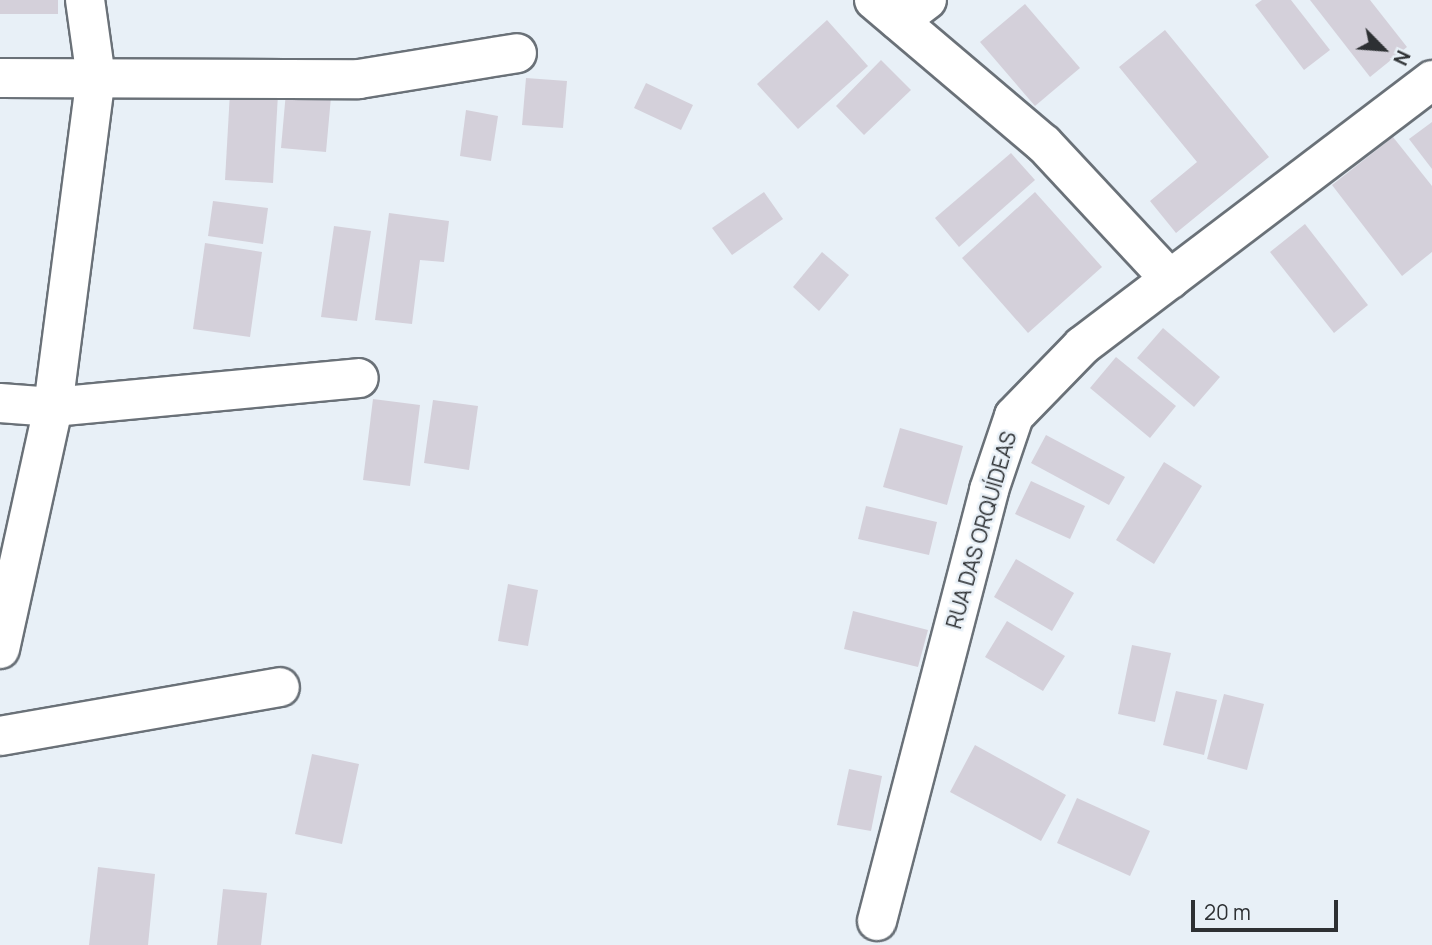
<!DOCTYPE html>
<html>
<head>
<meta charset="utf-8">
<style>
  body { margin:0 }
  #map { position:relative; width:1432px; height:945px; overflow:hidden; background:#e8f0f7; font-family:Manrope,sans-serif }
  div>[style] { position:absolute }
  .building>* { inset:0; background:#d4d0da }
  .roads { filter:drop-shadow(2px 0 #6a7178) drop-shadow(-2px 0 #6a7178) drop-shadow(0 2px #6a7178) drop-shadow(0 -2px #6a7178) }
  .minor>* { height:38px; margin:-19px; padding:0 19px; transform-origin:19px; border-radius:19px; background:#fff }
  span { translate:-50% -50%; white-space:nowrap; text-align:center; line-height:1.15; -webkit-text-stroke:5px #e8f0f7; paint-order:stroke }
  .street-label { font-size:21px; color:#2d3033 }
  .north { position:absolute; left:1348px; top:14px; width:70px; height:70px; -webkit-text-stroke:5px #e8f0f7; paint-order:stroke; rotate:115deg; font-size:19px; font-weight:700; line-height:28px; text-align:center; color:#2d3033 }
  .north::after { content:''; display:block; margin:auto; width:24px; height:32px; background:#2d3033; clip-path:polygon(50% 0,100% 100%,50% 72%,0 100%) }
  .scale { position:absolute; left:1191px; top:900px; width:147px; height:32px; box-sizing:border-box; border:4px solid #2d3033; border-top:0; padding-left:9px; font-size:21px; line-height:24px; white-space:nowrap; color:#2d3033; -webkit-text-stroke:5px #e8f0f7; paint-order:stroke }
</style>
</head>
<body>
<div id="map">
  <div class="building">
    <div style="clip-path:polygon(0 0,58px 0,58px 14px,0 14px)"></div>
    <div style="clip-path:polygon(1262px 0,1291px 0,1330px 50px,1304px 70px,1255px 5px)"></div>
    <div style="clip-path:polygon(1310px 0,1370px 0,1407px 47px,1370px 77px)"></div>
    <div style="clip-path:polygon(1025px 4px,1080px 68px,1035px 106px,980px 42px)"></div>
    <div style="clip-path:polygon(827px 20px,868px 66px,798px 129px,757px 84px)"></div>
    <div style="clip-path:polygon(1165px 30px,1269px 157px,1176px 233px,1150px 201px,1197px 162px,1119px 67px)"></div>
    <div style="clip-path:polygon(881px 60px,911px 90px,864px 135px,836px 106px)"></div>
    <div style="clip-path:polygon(526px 78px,567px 81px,563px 128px,522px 125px)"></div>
    <div style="clip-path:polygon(646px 83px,693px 105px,681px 130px,634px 108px)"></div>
    <div style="clip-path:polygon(230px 92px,278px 94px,273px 183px,225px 180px)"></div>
    <div style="clip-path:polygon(286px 92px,331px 97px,326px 152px,281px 148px)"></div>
    <div style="clip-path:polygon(466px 110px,498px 116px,491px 161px,460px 156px)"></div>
    <div style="clip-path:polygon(1432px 122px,1432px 169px,1409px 139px)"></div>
    <div style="clip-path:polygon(1393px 137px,1432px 186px,1432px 252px,1402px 276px,1332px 185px)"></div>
    <div style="clip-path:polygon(1011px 153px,1035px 180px,959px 247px,935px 218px)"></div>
    <div style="clip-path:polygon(764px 192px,783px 219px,732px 255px,712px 228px)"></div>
    <div style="clip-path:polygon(1035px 192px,1102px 267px,1028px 333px,962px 258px)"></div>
    <div style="clip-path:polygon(213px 201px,268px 208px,263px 244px,208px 236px)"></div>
    <div style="clip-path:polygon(389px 213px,449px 221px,444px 262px,420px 260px,412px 324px,375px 320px)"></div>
    <div style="clip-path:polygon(1305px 224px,1368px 305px,1334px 333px,1270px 252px)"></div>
    <div style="clip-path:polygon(334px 226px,371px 231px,357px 321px,321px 317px)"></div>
    <div style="clip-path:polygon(205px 243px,262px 252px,250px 337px,193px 329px)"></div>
    <div style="clip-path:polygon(822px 252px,849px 275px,819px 311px,793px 287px)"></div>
    <div style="clip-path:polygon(1163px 328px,1220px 377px,1194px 407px,1137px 358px)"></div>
    <div style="clip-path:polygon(1116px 357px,1176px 406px,1150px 438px,1090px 388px)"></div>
    <div style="clip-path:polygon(373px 399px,420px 405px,410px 486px,363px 480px)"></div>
    <div style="clip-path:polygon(433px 400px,478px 406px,469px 470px,424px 463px)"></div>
    <div style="clip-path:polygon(900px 428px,963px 446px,947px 505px,883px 487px)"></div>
    <div style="clip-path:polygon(1046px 435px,1125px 477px,1109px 505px,1031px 463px)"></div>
    <div style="clip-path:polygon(1164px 462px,1202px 486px,1154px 564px,1116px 540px)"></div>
    <div style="clip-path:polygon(1031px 481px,1085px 506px,1070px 539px,1015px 514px)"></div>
    <div style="clip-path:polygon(866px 506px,937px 522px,929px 555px,858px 539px)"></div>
    <div style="clip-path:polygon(1016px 559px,1074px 593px,1052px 631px,994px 597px)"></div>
    <div style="clip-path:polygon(508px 584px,538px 590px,528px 646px,498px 641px)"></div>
    <div style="clip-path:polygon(853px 611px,928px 630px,918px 667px,844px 649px)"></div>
    <div style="clip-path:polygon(1007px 621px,1065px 656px,1043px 691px,985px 657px)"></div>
    <div style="clip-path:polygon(1132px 645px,1171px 653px,1155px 722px,1118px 714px)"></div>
    <div style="clip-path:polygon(1176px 691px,1217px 700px,1204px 755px,1163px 745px)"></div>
    <div style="clip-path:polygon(1224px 694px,1264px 704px,1247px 770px,1207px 759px)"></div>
    <div style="clip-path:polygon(975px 745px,1066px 795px,1041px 841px,950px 792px)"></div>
    <div style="clip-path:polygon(312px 754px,359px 764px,342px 844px,295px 834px)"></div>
    <div style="clip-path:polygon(849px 769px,882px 776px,871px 831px,837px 825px)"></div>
    <div style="clip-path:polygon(1077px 798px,1150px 831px,1130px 876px,1057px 843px)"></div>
    <div style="clip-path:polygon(98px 867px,155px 874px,148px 945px,89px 945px)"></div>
    <div style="clip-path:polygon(223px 889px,267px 893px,261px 945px,217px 945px)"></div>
  </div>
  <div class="roads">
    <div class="minor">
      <div style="left:874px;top:0;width:223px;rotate:40.3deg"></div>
      <div style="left:1044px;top:144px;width:185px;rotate:47deg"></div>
      <div style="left:899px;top:21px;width:35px;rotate:-37deg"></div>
      <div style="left:0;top:78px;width:359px;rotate:0.2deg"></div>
      <div style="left:359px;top:79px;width:160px;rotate:-9.3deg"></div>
      <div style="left:0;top:403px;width:53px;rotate:4.3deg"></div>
      <div style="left:53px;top:407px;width:307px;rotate:-5.4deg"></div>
      <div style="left:0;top:649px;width:248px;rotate:-77.6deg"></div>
      <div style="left:53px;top:407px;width:332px;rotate:-82.6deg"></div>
      <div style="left:96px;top:78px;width:79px;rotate:-98deg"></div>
      <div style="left:0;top:736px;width:284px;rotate:-9.9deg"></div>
      <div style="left:877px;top:921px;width:445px;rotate:-75.4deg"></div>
      <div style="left:989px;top:490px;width:78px;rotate:-71.3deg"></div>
      <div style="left:1014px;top:416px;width:98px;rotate:-45.8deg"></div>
      <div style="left:1082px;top:346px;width:440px;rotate:-37.2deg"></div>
    </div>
  </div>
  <div class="street-label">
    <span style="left:981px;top:530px;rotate:-74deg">RUA DAS ORQUÍDEAS</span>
  </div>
  <div class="north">N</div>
  <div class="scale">20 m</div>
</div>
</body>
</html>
